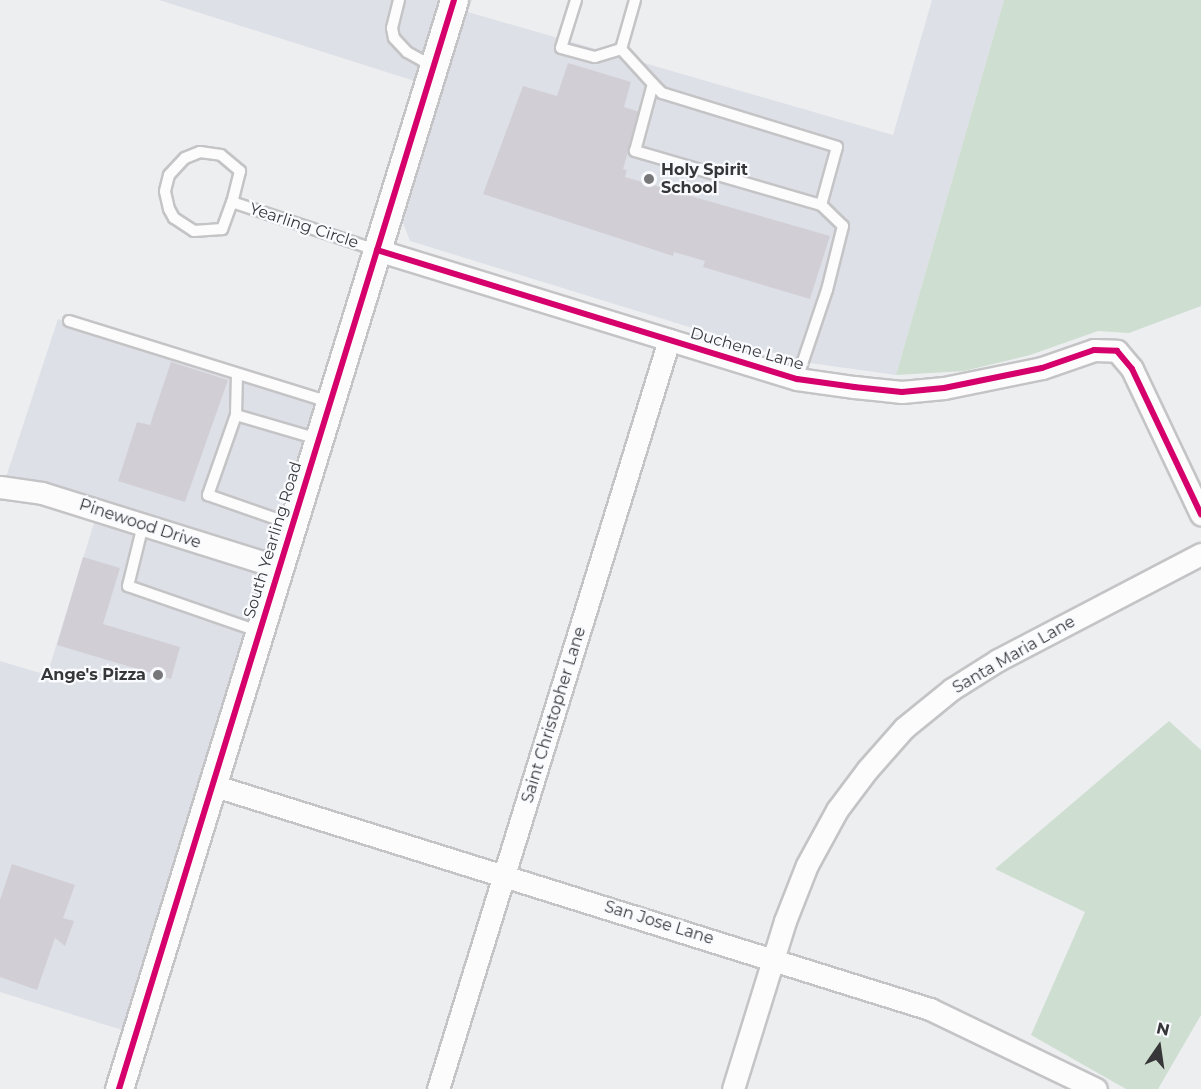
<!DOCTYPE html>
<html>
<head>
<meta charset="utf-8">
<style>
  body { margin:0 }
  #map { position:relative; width:1201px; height:1089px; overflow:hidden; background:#edeef0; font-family:Montserrat,sans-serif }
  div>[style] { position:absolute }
  .built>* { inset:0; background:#dde0e7 }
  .green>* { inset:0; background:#ceded1 }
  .building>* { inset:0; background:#d2ced6 }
  .roads { filter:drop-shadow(2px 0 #c4c4c6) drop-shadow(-2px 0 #c4c4c6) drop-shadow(0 2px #c4c4c6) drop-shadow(0 -2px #c4c4c6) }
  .service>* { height:10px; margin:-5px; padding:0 5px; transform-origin:5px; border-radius:5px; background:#fcfcfd }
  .minor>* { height:21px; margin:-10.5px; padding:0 10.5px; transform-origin:10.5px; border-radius:10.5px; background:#fcfcfd }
  .tertiary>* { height:27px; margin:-13.5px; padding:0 13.5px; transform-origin:13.5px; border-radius:13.5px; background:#fcfcfd }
  .cycleway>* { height:6px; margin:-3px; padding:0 3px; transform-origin:3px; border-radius:3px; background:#d6006c }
  .dots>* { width:16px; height:16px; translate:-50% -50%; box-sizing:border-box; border:3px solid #f9fbff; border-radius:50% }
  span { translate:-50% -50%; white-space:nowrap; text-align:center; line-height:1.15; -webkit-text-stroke:4.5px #f9fbff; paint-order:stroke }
  .poi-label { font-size:16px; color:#373739; font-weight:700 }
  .left { translate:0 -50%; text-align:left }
  .right { translate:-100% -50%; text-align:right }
  .street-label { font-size:16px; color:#373739 }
  .north { position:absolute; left:1129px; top:1017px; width:60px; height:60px; -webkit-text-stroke:4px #f9fbff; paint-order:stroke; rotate:13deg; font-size:16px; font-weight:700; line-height:24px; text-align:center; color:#373739 }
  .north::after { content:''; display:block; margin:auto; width:21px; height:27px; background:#373739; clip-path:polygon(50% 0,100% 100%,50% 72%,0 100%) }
</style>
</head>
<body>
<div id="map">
  <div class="built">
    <div style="clip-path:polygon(159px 0,472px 0,468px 12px,893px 135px,932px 0,1004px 0,896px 375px,803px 362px,410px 241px,403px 223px,443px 90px)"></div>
    <div style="clip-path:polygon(58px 319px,328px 402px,135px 1034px,0 992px,0 661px,47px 675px,98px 510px,5px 480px)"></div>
  </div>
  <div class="green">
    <div style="clip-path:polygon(1004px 0,1201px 0,1201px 306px,1129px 333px,1098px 331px,1030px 355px,964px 371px,896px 375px)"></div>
    <div style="clip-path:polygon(1169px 721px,1201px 750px,1201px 1015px,1158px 1089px,1126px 1089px,1031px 1035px,1085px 912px,995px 869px)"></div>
  </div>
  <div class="building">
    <div style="clip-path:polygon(568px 63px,631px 82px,624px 107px,640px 112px,623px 169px,627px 170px,625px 177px,830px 236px,810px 299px,703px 267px,705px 261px,674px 252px,673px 256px,483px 194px,523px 86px,557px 96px)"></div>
    <div style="clip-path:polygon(171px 362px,228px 380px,185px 502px,118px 481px,137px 422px,150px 425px)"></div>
    <div style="clip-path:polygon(83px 557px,120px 568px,103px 624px,180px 647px,171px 679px,57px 645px)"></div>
    <div style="clip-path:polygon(12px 864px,75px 885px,63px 918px,74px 921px,65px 946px,55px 938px,37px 990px,0 977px,0 900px)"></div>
  </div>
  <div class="roads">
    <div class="service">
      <div style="left:399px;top:0;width:29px;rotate:104deg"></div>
      <div style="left:392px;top:28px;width:10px;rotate:79deg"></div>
      <div style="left:394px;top:38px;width:19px;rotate:47deg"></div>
      <div style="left:407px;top:52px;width:29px;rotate:29deg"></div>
      <div style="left:576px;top:0;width:50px;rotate:107.4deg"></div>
      <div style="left:561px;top:48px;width:35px;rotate:15deg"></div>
      <div style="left:595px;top:57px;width:27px;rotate:-17deg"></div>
      <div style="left:635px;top:0;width:51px;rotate:105.9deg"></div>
      <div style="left:621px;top:49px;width:47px;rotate:47.6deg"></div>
      <div style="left:653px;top:84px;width:13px;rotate:45deg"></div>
      <div style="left:662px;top:93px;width:183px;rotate:17.1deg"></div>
      <div style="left:837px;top:147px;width:60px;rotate:105.4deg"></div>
      <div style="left:821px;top:205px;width:194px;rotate:-163.8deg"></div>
      <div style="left:635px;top:151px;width:69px;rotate:-75deg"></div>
      <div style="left:232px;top:202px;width:29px;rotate:110deg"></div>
      <div style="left:222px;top:229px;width:28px;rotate:176deg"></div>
      <div style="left:194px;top:231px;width:24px;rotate:-147deg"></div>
      <div style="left:174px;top:218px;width:10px;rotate:-119deg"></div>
      <div style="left:169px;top:209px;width:18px;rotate:-103deg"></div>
      <div style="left:165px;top:191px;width:16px;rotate:-76deg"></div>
      <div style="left:169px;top:175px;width:23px;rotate:-47deg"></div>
      <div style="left:185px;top:158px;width:16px;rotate:-22deg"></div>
      <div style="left:200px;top:152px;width:21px;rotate:8deg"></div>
      <div style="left:221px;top:155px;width:25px;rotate:40deg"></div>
      <div style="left:240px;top:171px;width:32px;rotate:104deg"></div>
      <div style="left:232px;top:202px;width:152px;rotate:18.4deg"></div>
      <div style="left:69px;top:321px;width:272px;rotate:17.3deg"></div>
      <div style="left:237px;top:374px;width:41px;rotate:91.4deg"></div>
      <div style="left:236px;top:415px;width:85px;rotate:109.3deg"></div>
      <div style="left:208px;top:495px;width:88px;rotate:19.3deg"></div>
      <div style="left:797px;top:379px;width:94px;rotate:-71.4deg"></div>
      <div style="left:827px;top:290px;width:66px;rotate:-76deg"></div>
      <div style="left:843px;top:226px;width:30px;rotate:-136deg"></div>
      <div style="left:236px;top:415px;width:85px;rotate:16.3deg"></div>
      <div style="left:143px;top:525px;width:63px;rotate:103.8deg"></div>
      <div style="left:128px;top:586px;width:138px;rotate:19.1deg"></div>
    </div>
    <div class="minor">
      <div style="left:377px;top:250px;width:439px;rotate:17.1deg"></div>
      <div style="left:797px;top:379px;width:58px;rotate:8deg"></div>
      <div style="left:854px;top:387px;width:48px;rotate:5.9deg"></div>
      <div style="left:902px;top:392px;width:42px;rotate:-5.4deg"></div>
      <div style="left:944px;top:388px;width:100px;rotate:-11.5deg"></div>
      <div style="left:1042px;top:368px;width:55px;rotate:-19.1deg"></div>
      <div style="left:1094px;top:350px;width:23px;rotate:2deg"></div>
      <div style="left:1117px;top:351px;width:23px;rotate:50deg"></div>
      <div style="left:1132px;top:369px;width:161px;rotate:64.6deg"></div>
      <div style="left:0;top:487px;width:42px;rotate:8.1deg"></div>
      <div style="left:42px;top:493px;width:247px;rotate:17.4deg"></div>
      <div style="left:212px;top:785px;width:752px;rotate:17.33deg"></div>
      <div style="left:930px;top:1009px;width:184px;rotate:25.7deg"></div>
      <div style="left:438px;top:1089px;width:784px;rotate:-72.86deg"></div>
      <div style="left:733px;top:1089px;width:176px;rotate:-72.8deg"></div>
      <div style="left:785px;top:921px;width:60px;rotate:-68.6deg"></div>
      <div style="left:807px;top:865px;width:63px;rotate:-61.4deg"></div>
      <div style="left:837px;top:810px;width:50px;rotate:-53.1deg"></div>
      <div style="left:867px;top:770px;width:56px;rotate:-48.6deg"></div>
      <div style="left:904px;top:728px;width:62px;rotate:-39.1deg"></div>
      <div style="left:952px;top:689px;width:54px;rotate:-32.2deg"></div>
      <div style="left:998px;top:660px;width:229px;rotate:-27.6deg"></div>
    </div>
    <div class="tertiary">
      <div style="left:119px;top:1089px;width:1139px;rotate:-72.9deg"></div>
    </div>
  </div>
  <div class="cycleway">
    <div style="left:377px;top:250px;width:439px;rotate:17.1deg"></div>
    <div style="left:797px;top:379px;width:58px;rotate:8deg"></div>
    <div style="left:854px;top:387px;width:48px;rotate:5.9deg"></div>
    <div style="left:902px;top:392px;width:42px;rotate:-5.4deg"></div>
    <div style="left:944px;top:388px;width:100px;rotate:-11.5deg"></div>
    <div style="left:1042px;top:368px;width:55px;rotate:-19.1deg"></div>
    <div style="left:1094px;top:350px;width:23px;rotate:2deg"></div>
    <div style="left:1117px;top:351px;width:23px;rotate:50deg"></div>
    <div style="left:1132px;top:369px;width:161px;rotate:64.6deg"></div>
    <div style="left:119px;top:1089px;width:1139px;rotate:-72.9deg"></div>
  </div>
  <div class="dots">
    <div style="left:649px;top:179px;background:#777779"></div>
    <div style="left:158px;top:675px;background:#777779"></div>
  </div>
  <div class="poi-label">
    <span class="left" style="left:661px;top:179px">Holy Spirit<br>School</span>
    <span class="right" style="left:146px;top:675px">Ange's Pizza</span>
  </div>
  <div class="street-label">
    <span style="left:304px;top:226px;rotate:18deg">Yearling Circle</span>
    <span style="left:747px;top:349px;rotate:16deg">Duchene Lane</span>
    <span style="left:140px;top:524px;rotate:18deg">Pinewood Drive</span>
    <span style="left:273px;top:540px;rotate:-73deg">South Yearling Road</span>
    <span style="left:1014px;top:655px;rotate:-30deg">Santa Maria Lane</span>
    <span style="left:554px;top:715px;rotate:-73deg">Saint Christopher Lane</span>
    <span style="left:659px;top:923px;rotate:17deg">San Jose Lane</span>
  </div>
  <div class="north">N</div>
</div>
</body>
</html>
